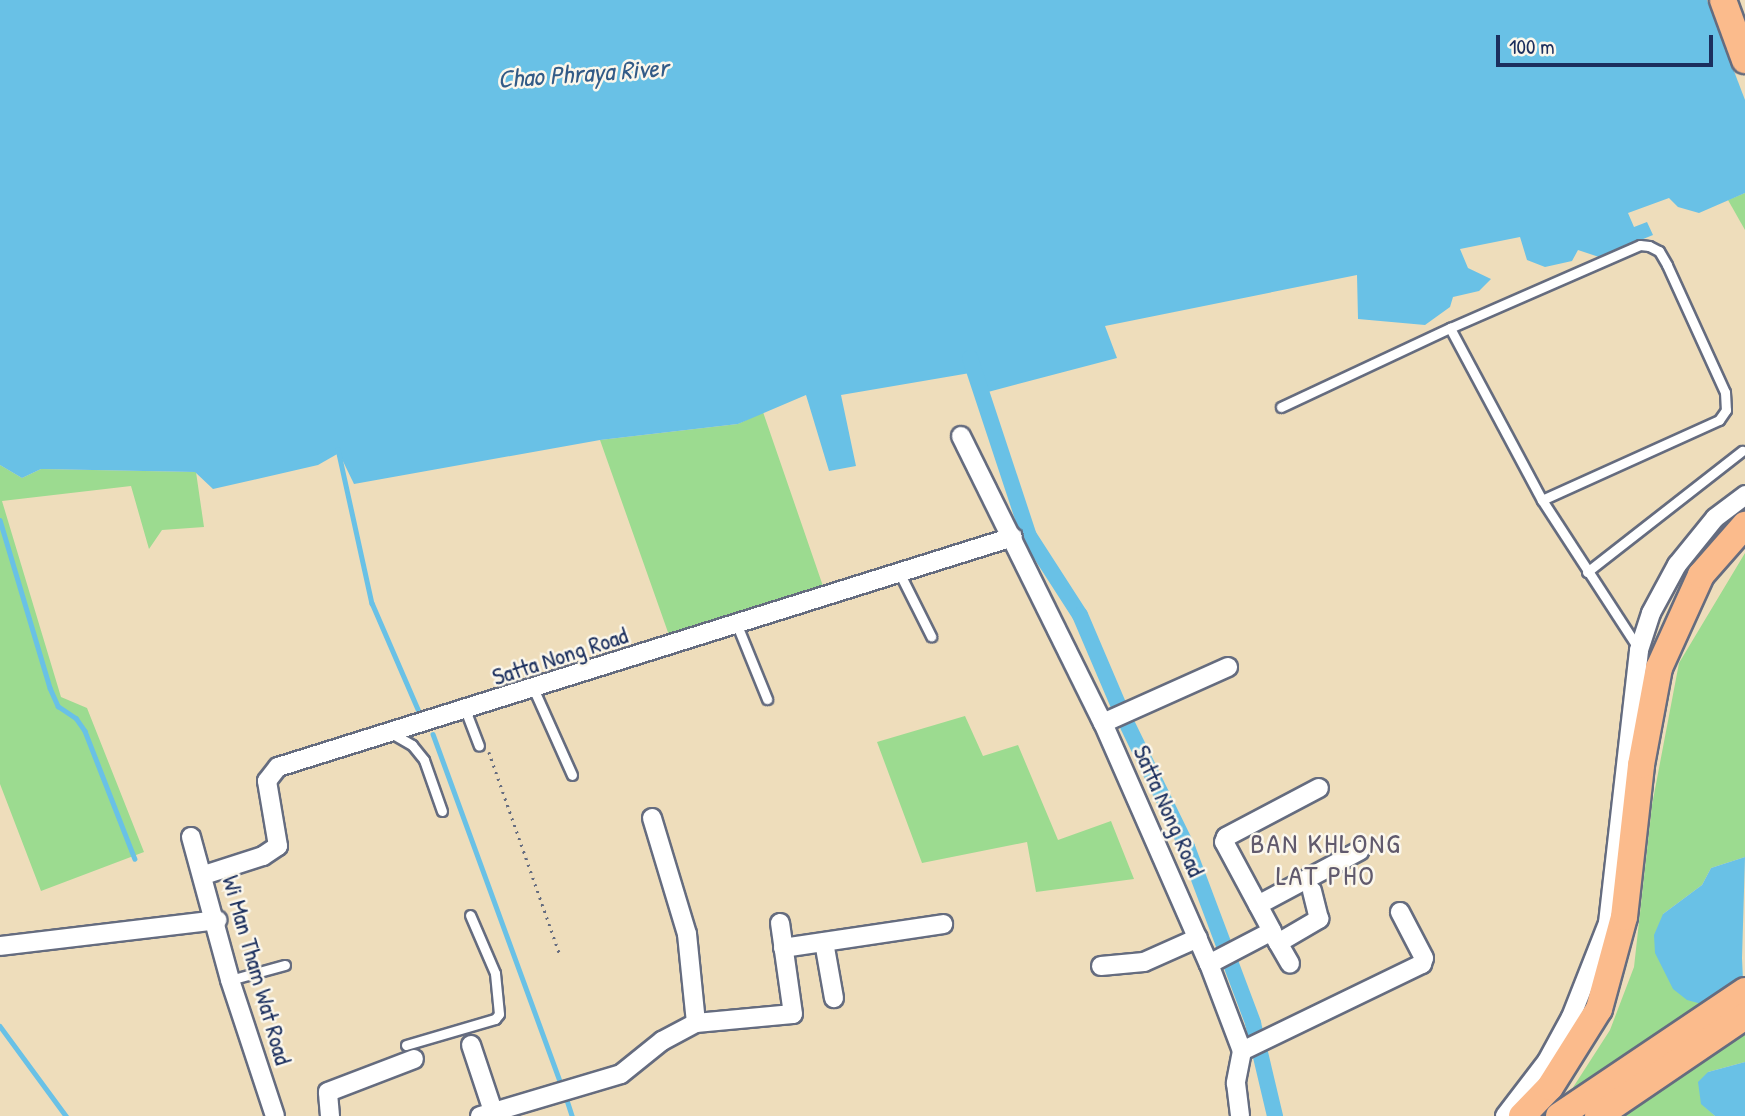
<!DOCTYPE html>
<html>
<head>
<meta charset="utf-8">
<style>
  body { margin:0 }
  #map { position:relative; width:1745px; height:1116px; overflow:hidden; background:#edb; font-family:"Patrick Hand",sans-serif }
  div>[style] { position:absolute }
  .green>* { inset:0; background:#9cdb90 }
  .water>* { inset:0; background:#69c1e6 }
  .pier>* { inset:0; background:#edb }
  .stream>* { height:4.5px; margin:-2.25px; padding:0 2.25px; transform-origin:2.25px; border-radius:2.25px; background:#69c1e6 }
  .canal>* { height:16px; margin:-8px; padding:0 8px; transform-origin:8px; border-radius:8px; background:#69c1e6 }
  .path>* { height:2.5px; margin-top:-1.25px; transform-origin:0; background:repeating-linear-gradient(90deg,#656c7f 0 2px,transparent 0 7px) }
  .roads { filter:drop-shadow(2px 0 #656c7f) drop-shadow(-2px 0 #656c7f) drop-shadow(0 2px #656c7f) drop-shadow(0 -2px #656c7f) }
  .lane>* { height:9px; margin:-4.5px; padding:0 4.5px; transform-origin:4.5px; border-radius:4.5px; background:#fff }
  .street>* { height:18px; margin:-9px; padding:0 9px; transform-origin:9px; border-radius:9px; background:#fff }
  .primary>* { height:26px; margin:-13px; padding:0 13px; transform-origin:13px; border-radius:13px; background:#fbbb8c }
  span { translate:-50% -50%; white-space:nowrap; text-align:center; line-height:1.15; -webkit-text-stroke:5px #fbf7ec; paint-order:stroke }
  .street-label { font-size:24px; color:#1b2f5e }
  .water-label { font-size:26px; color:#325b87; font-style:italic }
  .quarter-label { font-size:28px; color:#615a6d; letter-spacing:2px }
  .scale { position:absolute; left:1496px; top:35px; width:217px; height:32px; box-sizing:border-box; border:4px solid #1b2f5e; border-top:0; padding-left:9px; font-size:21px; line-height:24px; white-space:nowrap; color:#1b2f5e; -webkit-text-stroke:5px #fbf7ec; paint-order:stroke }
</style>
</head>
<body>
<div id="map">
  <div class="green">
    <div style="clip-path:polygon(1745px 193px,1745px 230px,1728px 200px)"></div>
    <div style="clip-path:polygon(763px 412px,824px 589px,670px 638px,600px 440px,738px 424px)"></div>
    <div style="clip-path:polygon(0 465px,22px 478px,41px 469px,196px 472px,204px 527px,162px 530px,149px 549px,131px 486px,2px 501px,61px 697px,87px 708px,144px 852px,41px 891px,0 784px)"></div>
    <div style="clip-path:polygon(1745px 553px,1745px 857px,1711px 868px,1702px 885px,1663px 914px,1745px 1025px,1745px 1062px,1708px 1072px,1701px 1103px,1715px 1116px,1564px 1116px,1563px 1103px,1610px 1030px,1634px 967px,1652px 805px,1679px 663px)"></div>
    <div style="clip-path:polygon(965px 716px,983px 756px,1018px 745px,1058px 840px,1111px 821px,1134px 879px,1036px 892px,1027px 842px,922px 863px,877px 742px)"></div>
  </div>
  <div class="water">
    <div style="clip-path:polygon(0 0,1745px 0,1745px 193px,1699px 213px,1678px 207px,1669px 198px,1628px 213px,1634px 227px,1647px 222px,1653px 235px,1599px 257px,1578px 250px,1572px 261px,1545px 267px,1527px 260px,1520px 237px,1460px 249px,1468px 268px,1491px 279px,1479px 291px,1453px 297px,1450px 307px,1425px 325px,1358px 319px,1357px 275px,1105px 326px,1117px 358px,988px 392px,970px 373px,841px 395px,856px 466px,829px 471px,806px 395px,738px 424px,600px 440px,354px 484px,339px 453px,318px 465px,213px 489px,195px 472px,41px 469px,22px 478px,0 465px)"></div>
    <div style="clip-path:polygon(1745px 857px,1742px 958px,1745px 1025px,1735px 1013px,1687px 1000px,1673px 989px,1655px 953px,1654px 935px,1663px 914px,1702px 885px,1711px 868px)"></div>
    <div style="clip-path:polygon(1745px 1062px,1745px 1116px,1715px 1116px,1701px 1104px,1698px 1082px,1708px 1072px)"></div>
  </div>
  <div class="pier">
    <div style="clip-path:polygon(1707px 0,1745px 0,1745px 100px)"></div>
  </div>
  <div class="stream">
    <div style="left:338px;top:449px;width:158px;rotate:77.6deg"></div>
    <div style="left:372px;top:603px;width:121px;rotate:66.6deg"></div>
    <div style="left:0;top:520px;width:175px;rotate:73.4deg"></div>
    <div style="left:50px;top:688px;width:20px;rotate:66deg"></div>
    <div style="left:58px;top:706px;width:22px;rotate:34deg"></div>
    <div style="left:76px;top:718px;width:16px;rotate:55deg"></div>
    <div style="left:85px;top:731px;width:137px;rotate:68.7deg"></div>
    <div style="left:433px;top:734px;width:370px;rotate:69.9deg"></div>
    <div style="left:0;top:1026px;width:112px;rotate:53.7deg"></div>
    <div style="left:566px;top:1097px;width:20px;rotate:72deg"></div>
  </div>
  <div class="canal">
    <div style="left:970px;top:358px;width:188px;rotate:71.7deg"></div>
    <div style="left:1029px;top:536px;width:94px;rotate:57.2deg"></div>
    <div style="left:1080px;top:615px;width:104px;rotate:66.9deg"></div>
    <div style="left:1128px;top:726px;width:135px;rotate:64deg"></div>
    <div style="left:1187px;top:847px;width:188px;rotate:69.4deg"></div>
    <div style="left:1253px;top:1023px;width:96px;rotate:76.7deg"></div>
  </div>
  <div class="path">
    <div style="left:489px;top:752px;width:215px;rotate:70.7deg"></div>
  </div>
  <div class="roads">
    <div class="lane">
      <div style="left:1450px;top:328px;width:195px;rotate:61.9deg"></div>
      <div style="left:1542px;top:500px;width:176px;rotate:57deg"></div>
      <div style="left:1281px;top:407px;width:187px;rotate:-25.1deg"></div>
      <div style="left:1450px;top:328px;width:207px;rotate:-23.6deg"></div>
      <div style="left:1640px;top:245px;width:9px;rotate:6deg"></div>
      <div style="left:1649px;top:246px;width:11px;rotate:27deg"></div>
      <div style="left:1659px;top:251px;width:16px;rotate:60deg"></div>
      <div style="left:1667px;top:265px;width:140px;rotate:65.5deg"></div>
      <div style="left:1725px;top:392px;width:18px;rotate:87deg"></div>
      <div style="left:1726px;top:410px;width:12px;rotate:125deg"></div>
      <div style="left:1719px;top:420px;width:194px;rotate:155.7deg"></div>
      <div style="left:899px;top:572px;width:72px;rotate:63.4deg"></div>
      <div style="left:1587px;top:572px;width:197px;rotate:-38deg"></div>
      <div style="left:737px;top:625px;width:80px;rotate:67.9deg"></div>
      <div style="left:534px;top:690px;width:93px;rotate:65.9deg"></div>
      <div style="left:466px;top:712px;width:36px;rotate:69deg"></div>
      <div style="left:393px;top:734px;width:22px;rotate:30deg"></div>
      <div style="left:412px;top:745px;width:19px;rotate:51deg"></div>
      <div style="left:424px;top:760px;width:54px;rotate:70.6deg"></div>
      <div style="left:230px;top:980px;width:57px;rotate:-15.3deg"></div>
      <div style="left:406px;top:1045px;width:93px;rotate:-16.3deg"></div>
      <div style="left:495px;top:1019px;width:6px;rotate:-51deg"></div>
      <div style="left:499px;top:1014px;width:41px;rotate:-95.6deg"></div>
      <div style="left:495px;top:973px;width:63px;rotate:-113.3deg"></div>
    </div>
    <div class="street">
      <div style="left:961px;top:436px;width:320px;rotate:63.7deg"></div>
      <div style="left:1103px;top:723px;width:263px;rotate:66.3deg"></div>
      <div style="left:1209px;top:964px;width:93px;rotate:69.2deg"></div>
      <div style="left:1242px;top:1051px;width:33px;rotate:101deg"></div>
      <div style="left:1236px;top:1083px;width:33px;rotate:83deg"></div>
      <div style="left:1103px;top:723px;width:137px;rotate:-24.1deg"></div>
      <div style="left:652px;top:818px;width:121px;rotate:73.2deg"></div>
      <div style="left:687px;top:934px;width:89px;rotate:84.2deg"></div>
      <div style="left:191px;top:837px;width:148px;rotate:74.7deg"></div>
      <div style="left:230px;top:980px;width:143px;rotate:71.7deg"></div>
      <div style="left:204px;top:875px;width:62px;rotate:-17.9deg"></div>
      <div style="left:263px;top:856px;width:18px;rotate:-34deg"></div>
      <div style="left:278px;top:846px;width:66px;rotate:-99.6deg"></div>
      <div style="left:267px;top:781px;width:18px;rotate:-52deg"></div>
      <div style="left:278px;top:767px;width:770px;rotate:-17.38deg"></div>
      <div style="left:1258px;top:905px;width:115px;rotate:-28.1deg"></div>
      <div style="left:1273px;top:934px;width:34px;rotate:60deg"></div>
      <div style="left:824px;top:942px;width:57px;rotate:79.9deg"></div>
      <div style="left:1278px;top:943px;width:48px;rotate:-30.3deg"></div>
      <div style="left:1319px;top:919px;width:29px;rotate:-104deg"></div>
      <div style="left:0;top:946px;width:219px;rotate:-6.8deg"></div>
      <div style="left:783px;top:948px;width:162px;rotate:-8.5deg"></div>
      <div style="left:1209px;top:964px;width:71px;rotate:-27.6deg"></div>
      <div style="left:1272px;top:931px;width:101px;rotate:-118.3deg"></div>
      <div style="left:1224px;top:842px;width:5px;rotate:-68deg"></div>
      <div style="left:1226px;top:837px;width:105px;rotate:-27.8deg"></div>
      <div style="left:1101px;top:966px;width:43px;rotate:-5.3deg"></div>
      <div style="left:1144px;top:962px;width:59px;rotate:-24deg"></div>
      <div style="left:471px;top:1045px;width:70px;rotate:71.6deg"></div>
      <div style="left:1242px;top:1051px;width:200px;rotate:-25.8deg"></div>
      <div style="left:1422px;top:964px;width:6px;rotate:-72deg"></div>
      <div style="left:1424px;top:958px;width:52px;rotate:-117.6deg"></div>
      <div style="left:330px;top:1116px;width:24px;rotate:-95deg"></div>
      <div style="left:328px;top:1092px;width:92px;rotate:-21deg"></div>
      <div style="left:480px;top:1116px;width:147px;rotate:-16.6deg"></div>
      <div style="left:621px;top:1074px;width:53px;rotate:-38.8deg"></div>
      <div style="left:662px;top:1041px;width:38px;rotate:-28deg"></div>
      <div style="left:696px;top:1023px;width:97px;rotate:-5.3deg"></div>
      <div style="left:793px;top:1014px;width:92px;rotate:-98.1deg"></div>
      <div style="left:1505px;top:1116px;width:69px;rotate:-52.6deg"></div>
      <div style="left:1547px;top:1061px;width:50px;rotate:-61.4deg"></div>
      <div style="left:1571px;top:1017px;width:101px;rotate:-68.5deg"></div>
      <div style="left:1608px;top:923px;width:275px;rotate:-83.5deg"></div>
      <div style="left:1639px;top:650px;width:39px;rotate:-72deg"></div>
      <div style="left:1651px;top:613px;width:55px;rotate:-61.6deg"></div>
      <div style="left:1677px;top:565px;width:60px;rotate:-51deg"></div>
      <div style="left:1715px;top:518px;width:38px;rotate:-37deg"></div>
    </div>
    <div class="primary">
      <div style="left:1723px;top:0;width:64px;rotate:69.9deg"></div>
      <div style="left:1522px;top:1116px;width:40px;rotate:-46deg"></div>
      <div style="left:1550px;top:1087px;width:92px;rotate:-57.9deg"></div>
      <div style="left:1599px;top:1009px;width:95px;rotate:-74.8deg"></div>
      <div style="left:1624px;top:917px;width:153px;rotate:-83.6deg"></div>
      <div style="left:1641px;top:765px;width:99px;rotate:-79.5deg"></div>
      <div style="left:1659px;top:668px;width:102px;rotate:-65.7deg"></div>
      <div style="left:1701px;top:575px;width:67px;rotate:-48.7deg"></div>
      <div style="left:1559px;top:1116px;width:224px;rotate:-33.9deg"></div>
      <div style="left:1598px;top:1116px;width:178px;rotate:-34.2deg"></div>
    </div>
  </div>
  <div class="street-label">
    <span style="left:560px;top:656px;rotate:-18deg">Satta Nong Road</span>
    <span style="left:1169px;top:811px;rotate:66deg">Satta Nong Road</span>
    <span style="left:257px;top:970px;rotate:74deg">Wi Man Tham Wat Road</span>
  </div>
  <div class="water-label">
    <span style="left:583px;top:73px;rotate:-4deg">Chao Phraya River</span>
  </div>
  <div class="quarter-label">
    <span style="left:1326px;top:859px">BAN KHLONG<br>LAT PHO</span>
  </div>
  <div class="scale">100 m</div>
</div>
</body>
</html>
